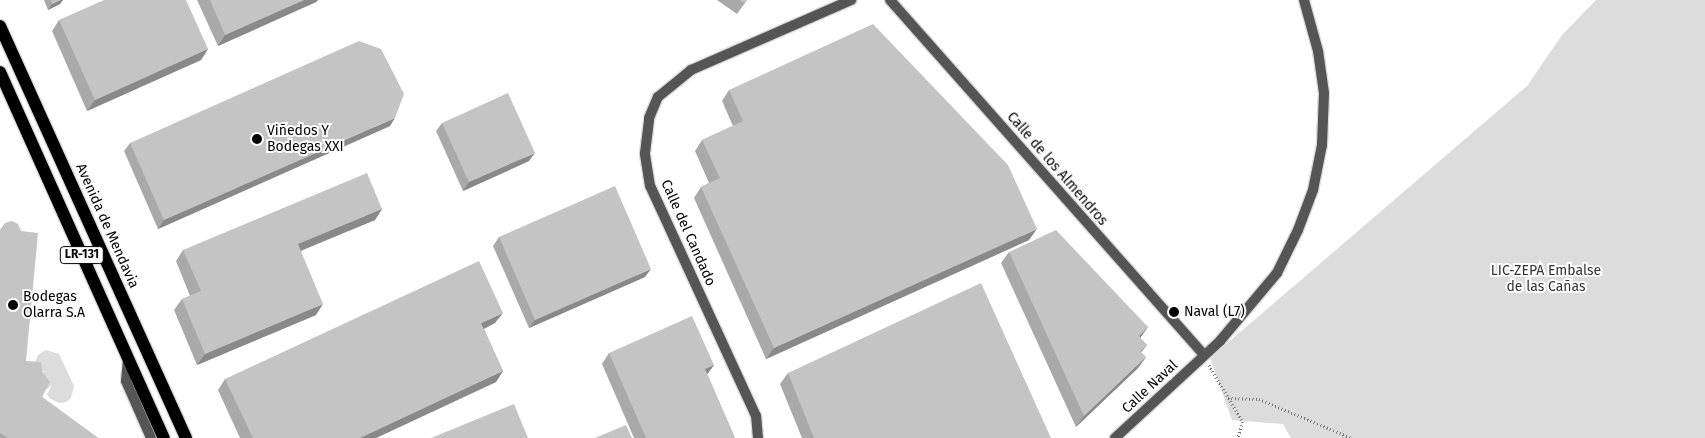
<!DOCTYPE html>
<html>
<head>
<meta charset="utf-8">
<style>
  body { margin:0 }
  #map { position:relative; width:1705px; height:438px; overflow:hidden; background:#fff; font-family:"Fira Sans",sans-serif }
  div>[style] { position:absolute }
  .green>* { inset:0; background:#dcdcdc }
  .path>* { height:2.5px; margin-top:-1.25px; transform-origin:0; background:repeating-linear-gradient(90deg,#777 0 1px,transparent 0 3.5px) }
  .roads { filter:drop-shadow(1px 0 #dbdbdb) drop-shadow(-1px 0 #dbdbdb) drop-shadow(0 1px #dbdbdb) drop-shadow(0 -1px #dbdbdb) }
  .street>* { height:10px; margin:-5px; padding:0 5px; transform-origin:5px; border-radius:5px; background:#555 }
  .primary>* { height:12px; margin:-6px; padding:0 6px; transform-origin:6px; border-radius:6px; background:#000 }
  .wall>* { inset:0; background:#a9a9a9 }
  .shaded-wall>* { inset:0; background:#898989 }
  .building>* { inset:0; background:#c4c4c4 }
  .dots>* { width:14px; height:14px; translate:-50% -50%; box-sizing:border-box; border:2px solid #fff; border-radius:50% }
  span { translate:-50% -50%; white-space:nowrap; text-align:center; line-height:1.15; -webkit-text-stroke:4px #fff; paint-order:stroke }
  .shield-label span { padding:1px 4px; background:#fff; border:1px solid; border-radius:4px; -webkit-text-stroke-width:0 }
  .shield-label { font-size:12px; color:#000; font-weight:700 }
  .poi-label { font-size:14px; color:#000 }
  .left { translate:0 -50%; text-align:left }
  .street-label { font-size:14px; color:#000 }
  .park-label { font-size:14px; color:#333 }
</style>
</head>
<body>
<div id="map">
  <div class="green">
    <div style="clip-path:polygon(1596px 0,1705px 0,1705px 438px,1291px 438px,1283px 424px,1232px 420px,1210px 358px,1527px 86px,1562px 35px)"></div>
    <div style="clip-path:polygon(46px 350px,59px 354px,74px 386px,71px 398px,66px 402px,59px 403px,49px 398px,47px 394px,52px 385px,47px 389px,41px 386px,38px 373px,46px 372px,35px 369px,35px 362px,38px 355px)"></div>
  </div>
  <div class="path">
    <div style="left:1209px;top:365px;width:66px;rotate:59.2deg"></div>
    <div style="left:1243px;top:422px;width:17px;rotate:107deg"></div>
    <div style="left:1228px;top:398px;width:31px;rotate:2deg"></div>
    <div style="left:1259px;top:399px;width:101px;rotate:22.8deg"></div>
  </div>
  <div class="roads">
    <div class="street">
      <div style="left:890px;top:0;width:474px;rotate:48.5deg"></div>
      <div style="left:128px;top:359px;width:22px;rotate:95deg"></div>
      <div style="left:126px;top:381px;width:62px;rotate:66.3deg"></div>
      <div style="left:758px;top:438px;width:22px;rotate:-95deg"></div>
      <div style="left:756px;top:416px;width:253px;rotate:-114.7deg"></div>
      <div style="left:650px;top:186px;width:33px;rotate:-99deg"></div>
      <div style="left:645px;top:153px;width:35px;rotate:-83deg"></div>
      <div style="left:649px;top:118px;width:23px;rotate:-67deg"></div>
      <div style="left:658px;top:97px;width:43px;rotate:-39.3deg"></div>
      <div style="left:691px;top:70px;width:175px;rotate:-23.6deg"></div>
      <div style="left:1115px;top:438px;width:143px;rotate:-42.7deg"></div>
      <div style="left:1220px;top:341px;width:89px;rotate:-50deg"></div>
      <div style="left:1277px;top:273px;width:48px;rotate:-64deg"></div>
      <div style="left:1298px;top:230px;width:43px;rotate:-69.4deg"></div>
      <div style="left:1313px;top:190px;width:46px;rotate:-78.7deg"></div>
      <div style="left:1322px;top:145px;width:52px;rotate:-87.8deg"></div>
      <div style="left:1324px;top:93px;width:42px;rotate:-98.1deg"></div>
      <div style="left:1318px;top:51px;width:53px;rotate:-105.4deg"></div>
    </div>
    <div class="primary">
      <div style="left:0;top:26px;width:452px;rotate:65.7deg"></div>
      <div style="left:0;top:72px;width:401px;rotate:65.9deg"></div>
    </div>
  </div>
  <div class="wall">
    <div style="clip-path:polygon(44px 0,63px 0,60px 4px,48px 10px)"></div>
    <div style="clip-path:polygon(197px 0,318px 0,316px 2px,218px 46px)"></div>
    <div style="clip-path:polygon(717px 0,747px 0,737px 14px)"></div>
    <div style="clip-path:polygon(59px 20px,208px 49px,201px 60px,87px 111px,52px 31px)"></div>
    <div style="clip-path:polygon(729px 90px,1029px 240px,766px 359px,694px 198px,701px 187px,709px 183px,695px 151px,702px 140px,733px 126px,722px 101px)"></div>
    <div style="clip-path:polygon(442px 123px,529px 161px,463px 191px,436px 131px)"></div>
    <div style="clip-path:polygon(390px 126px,158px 229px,124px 151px,130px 143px)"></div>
    <div style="clip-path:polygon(382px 209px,375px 220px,301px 250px,316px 315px,197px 365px,174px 310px,182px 299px,190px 296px,176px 261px,183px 250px)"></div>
    <div style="clip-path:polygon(5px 223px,26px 361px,42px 397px,98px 438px,0 438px,0 229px,1px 229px)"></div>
    <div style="clip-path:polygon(499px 237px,645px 277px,529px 328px,493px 246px)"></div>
    <div style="clip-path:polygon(1009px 252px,1148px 327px,1140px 338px,1147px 345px,1141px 353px,1146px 357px,1138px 368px,1076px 427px,1001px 263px)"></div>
    <div style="clip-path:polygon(495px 323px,484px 329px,503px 371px,496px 382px,376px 438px,240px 438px,218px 390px,225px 379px)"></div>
    <div style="clip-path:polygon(609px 353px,714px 365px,707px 374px,735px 438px,634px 438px,602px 364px)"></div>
    <div style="clip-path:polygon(788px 373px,1051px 438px,802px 438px,780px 384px)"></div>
  </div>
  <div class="shaded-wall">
    <div style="clip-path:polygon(61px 0,63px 0,60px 4px,48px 10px,52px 4px)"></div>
    <div style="clip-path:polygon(304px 0,318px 0,316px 2px,218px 46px,225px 35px)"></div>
    <div style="clip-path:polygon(208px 49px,201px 60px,87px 111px,95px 100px)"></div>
    <div style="clip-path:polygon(395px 118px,390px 126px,158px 229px,164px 220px)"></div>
    <div style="clip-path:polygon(535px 153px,529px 161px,463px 191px,469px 182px)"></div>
    <div style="clip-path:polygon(382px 209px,375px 220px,291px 255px,298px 244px)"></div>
    <div style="clip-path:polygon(1037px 229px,1029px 240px,766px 359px,774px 348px)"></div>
    <div style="clip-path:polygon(651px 269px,645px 277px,529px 328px,535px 320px)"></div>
    <div style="clip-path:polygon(323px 304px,316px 315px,197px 365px,205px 354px)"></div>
    <div style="clip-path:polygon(503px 313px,495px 323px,473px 334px,481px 323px)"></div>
    <div style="clip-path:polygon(1148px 327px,1140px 338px,1139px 336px)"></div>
    <div style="clip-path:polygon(1146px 357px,1138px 368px,1076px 427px,1084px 416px)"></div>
    <div style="clip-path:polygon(714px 365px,706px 376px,705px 369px)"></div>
    <div style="clip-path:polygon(503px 371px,496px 382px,376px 438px,360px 438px)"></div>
  </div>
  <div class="building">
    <div style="clip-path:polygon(51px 0,61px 0,52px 4px)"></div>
    <div style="clip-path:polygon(104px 0,186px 0,208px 49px,95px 100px,59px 20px)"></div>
    <div style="clip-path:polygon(210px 0,304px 0,225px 35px)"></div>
    <div style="clip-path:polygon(740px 0,747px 0,744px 3px)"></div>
    <div style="clip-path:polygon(873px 24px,1008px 165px,1037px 229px,774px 348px,701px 187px,720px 178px,702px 140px,743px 121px,729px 90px)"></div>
    <div style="clip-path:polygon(359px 41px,381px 49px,404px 94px,395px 118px,164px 220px,130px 143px)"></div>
    <div style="clip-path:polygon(508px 93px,535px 153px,469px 182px,442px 123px)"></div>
    <div style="clip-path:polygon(367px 173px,382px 209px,298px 244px,323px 304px,205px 354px,182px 299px,201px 291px,183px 250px)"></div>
    <div style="clip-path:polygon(615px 186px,651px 269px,535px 320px,499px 237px)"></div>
    <div style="clip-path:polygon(12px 221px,18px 224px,21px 231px,38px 233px,26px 361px,41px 362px,42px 371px,50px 382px,42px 397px,98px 438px,8px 438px,2px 434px,0 433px,0 229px,2px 229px,5px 223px)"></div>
    <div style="clip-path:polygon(1056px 230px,1148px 327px,1139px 336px,1147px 345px,1140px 351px,1146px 357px,1084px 416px,1009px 252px)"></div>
    <div style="clip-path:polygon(479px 261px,503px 313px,481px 323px,503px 371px,360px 438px,253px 438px,225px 379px)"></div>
    <div style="clip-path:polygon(981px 283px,1051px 438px,814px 438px,788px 373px)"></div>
    <div style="clip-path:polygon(692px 316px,714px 365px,705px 369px,735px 438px,646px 438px,609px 353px)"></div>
    <div style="clip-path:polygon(514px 404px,528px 438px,431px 438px)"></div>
    <div style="clip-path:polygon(626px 425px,632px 438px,595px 438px)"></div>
  </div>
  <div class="dots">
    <div style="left:257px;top:139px;background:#000"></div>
    <div style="left:13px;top:305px;background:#000"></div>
    <div style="left:1174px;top:312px;background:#000"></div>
  </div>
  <div class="shield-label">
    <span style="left:82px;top:255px">LR-131</span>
  </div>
  <div class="poi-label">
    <span class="left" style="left:267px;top:139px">Viñedos Y<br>Bodegas XXI</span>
    <span class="left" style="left:23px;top:305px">Bodegas<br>Olarra S.A</span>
    <span class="left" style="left:1184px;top:312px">Naval (L7)</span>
  </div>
  <div class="street-label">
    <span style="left:1057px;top:169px;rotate:49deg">Calle de los Almendros</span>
    <span style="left:107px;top:226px;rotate:66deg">Avenida de Mendavia</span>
    <span style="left:688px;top:233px;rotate:66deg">Calle del Candado</span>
    <span style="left:1150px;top:387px;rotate:-43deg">Calle Naval</span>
  </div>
  <div class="park-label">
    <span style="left:1546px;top:279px">LIC-ZEPA Embalse<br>de las Cañas</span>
  </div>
</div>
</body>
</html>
